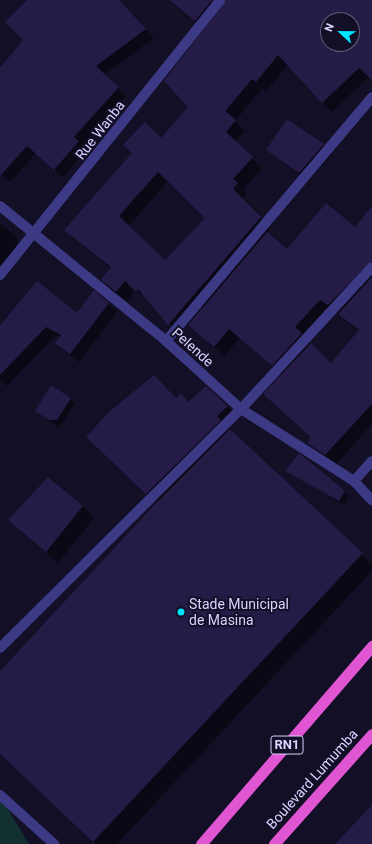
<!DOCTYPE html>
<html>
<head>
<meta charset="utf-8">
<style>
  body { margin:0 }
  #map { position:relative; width:372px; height:844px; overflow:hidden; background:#130f26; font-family:Roboto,sans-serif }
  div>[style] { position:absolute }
  .green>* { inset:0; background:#12302f }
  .shadow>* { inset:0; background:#0007 }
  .building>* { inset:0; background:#241b47 }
  .minor>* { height:10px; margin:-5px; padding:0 5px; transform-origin:5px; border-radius:5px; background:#3d3a85 }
  .trunk>* { height:11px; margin:-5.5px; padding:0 5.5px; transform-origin:5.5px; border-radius:5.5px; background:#e055d1 }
  .dots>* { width:11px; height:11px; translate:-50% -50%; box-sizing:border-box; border:2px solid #130f26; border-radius:50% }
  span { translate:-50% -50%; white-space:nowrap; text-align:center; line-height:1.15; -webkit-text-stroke:4px #130f26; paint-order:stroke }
  .shield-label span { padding:1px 3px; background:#130f26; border:1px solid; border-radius:3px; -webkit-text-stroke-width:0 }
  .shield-label { font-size:13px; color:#d9d4ff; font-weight:700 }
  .street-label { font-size:14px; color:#d9d4ff }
  .poi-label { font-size:14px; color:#d9d4ff }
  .left { translate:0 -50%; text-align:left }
  .north { position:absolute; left:320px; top:12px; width:40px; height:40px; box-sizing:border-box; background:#130f26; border:1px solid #625e7d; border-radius:50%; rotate:292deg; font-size:11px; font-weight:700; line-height:16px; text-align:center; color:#d9d4ff }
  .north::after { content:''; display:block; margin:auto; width:14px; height:18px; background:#00e5ff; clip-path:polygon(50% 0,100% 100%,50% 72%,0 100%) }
</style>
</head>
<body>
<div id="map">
  <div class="green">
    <div style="clip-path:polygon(0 796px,29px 844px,0 844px)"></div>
  </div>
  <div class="shadow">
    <div style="clip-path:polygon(28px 0,91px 0,135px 18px,154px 38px,104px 75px,126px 96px,82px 145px,86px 150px,63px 177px,36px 153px,10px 182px,0 173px,0 70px,24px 40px)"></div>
    <div style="clip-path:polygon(168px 0,208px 0,218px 10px,203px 28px)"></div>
    <div style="clip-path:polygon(evenodd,231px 0,372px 0,372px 80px,369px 77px,332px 112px,288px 65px,266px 91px,262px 88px,235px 121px,245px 131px,235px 142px,262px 168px,243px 189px,247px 194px,242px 199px,270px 228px,267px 233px,287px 251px,355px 228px,372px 208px,372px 424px,336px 464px,308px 443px,312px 438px,282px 376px,240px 338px,224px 356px,199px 334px,203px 306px,179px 334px,148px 299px,135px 290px,127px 301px,112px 290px,103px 280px,111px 268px,66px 230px,161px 139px,189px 107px,231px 0,328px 20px,352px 20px,352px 44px,328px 44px,328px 20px,231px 0,168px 181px,206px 218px,165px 262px,128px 227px,168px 181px,231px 0,331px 309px,359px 331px,331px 364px,304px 337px,331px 309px)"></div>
    <div style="clip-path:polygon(323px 145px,332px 154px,308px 181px,267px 150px)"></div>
    <div style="clip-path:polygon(0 223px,17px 238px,17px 245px,0 265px)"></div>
    <div style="clip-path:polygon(37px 282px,77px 314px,108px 304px,117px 312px,79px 362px,56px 343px,60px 338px,56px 335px,7px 386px,0 379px,0 324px)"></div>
    <div style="clip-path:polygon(181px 395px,189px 403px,227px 406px,237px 416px,226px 426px,358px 550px,372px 564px,372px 571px,117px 844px,96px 844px,0 754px,0 672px,157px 503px,97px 447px)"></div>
    <div style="clip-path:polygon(70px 398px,75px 403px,59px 428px,36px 411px)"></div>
    <div style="clip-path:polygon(299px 455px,349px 496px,344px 505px,286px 470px)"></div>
    <div style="clip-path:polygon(83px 506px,94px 518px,58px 563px,9px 520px)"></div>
  </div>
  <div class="building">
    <div style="clip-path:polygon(27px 0,119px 0,146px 29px,96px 66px,119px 87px,74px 137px,79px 141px,54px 170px,27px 146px,0 176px,0 68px,23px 40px,5px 22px)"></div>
    <div style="clip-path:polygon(169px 0,212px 0,195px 21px)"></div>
    <div style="clip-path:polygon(evenodd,226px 0,372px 0,372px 80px,359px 68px,322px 103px,278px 55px,256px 82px,252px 79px,225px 111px,236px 120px,226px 132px,253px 157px,233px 179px,238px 183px,233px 189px,261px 217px,168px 325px,138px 289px,136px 292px,125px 281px,116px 292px,101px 280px,111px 267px,64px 230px,132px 153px,123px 145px,145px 122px,161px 138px,188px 107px,164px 81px,226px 0,328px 20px,352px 20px,352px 44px,328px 44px,328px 20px,226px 0,158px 172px,205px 218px,165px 260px,119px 216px,158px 172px)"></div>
    <div style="clip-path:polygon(287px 119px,324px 144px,299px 173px,266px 150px)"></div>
    <div style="clip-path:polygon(326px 203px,355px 227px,372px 206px,372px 261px,328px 305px,320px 300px,295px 327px,302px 333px,272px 366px,229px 329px,214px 347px,188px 325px,267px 232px,287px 249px)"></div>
    <div style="clip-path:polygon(372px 277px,372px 404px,325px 455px,307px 443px,311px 437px,263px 394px,311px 343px,331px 363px,359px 330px,338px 314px)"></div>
    <div style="clip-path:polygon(37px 281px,77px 313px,94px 290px,109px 303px,70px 354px,55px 343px,61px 335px,46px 327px,0 375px,0 325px)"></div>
    <div style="clip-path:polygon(154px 375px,176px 398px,181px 393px,188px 402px,206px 386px,228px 406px,217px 416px,221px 420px,146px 494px,86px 437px,109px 412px)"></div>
    <div style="clip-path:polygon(51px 385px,71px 398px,57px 420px,49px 420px,35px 411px)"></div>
    <div style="clip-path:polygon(230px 429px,363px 553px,93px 842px,0 754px,0 671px,156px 503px)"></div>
    <div style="clip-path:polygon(299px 453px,345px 491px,339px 501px,285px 471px)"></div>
    <div style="clip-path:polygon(48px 477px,83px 506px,46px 552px,8px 520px)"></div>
    <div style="clip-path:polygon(372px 805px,372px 844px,335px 844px)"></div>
  </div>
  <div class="minor">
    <div style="left:0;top:206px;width:214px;rotate:39.1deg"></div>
    <div style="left:166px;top:341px;width:101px;rotate:42.2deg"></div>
    <div style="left:241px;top:409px;width:134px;rotate:32.5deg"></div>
    <div style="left:354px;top:481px;width:26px;rotate:47deg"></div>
    <div style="left:0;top:275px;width:352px;rotate:-51.3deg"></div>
    <div style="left:166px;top:341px;width:319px;rotate:-49.8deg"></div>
    <div style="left:354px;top:481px;width:27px;rotate:-48deg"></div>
    <div style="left:0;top:648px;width:339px;rotate:-44.8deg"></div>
    <div style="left:241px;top:409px;width:193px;rotate:-47.3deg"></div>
    <div style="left:0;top:795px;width:73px;rotate:42.2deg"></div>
  </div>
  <div class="trunk">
    <div style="left:201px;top:844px;width:262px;rotate:-49.2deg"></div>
    <div style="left:274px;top:844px;width:147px;rotate:-48.3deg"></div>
  </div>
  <div class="dots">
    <div style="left:181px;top:612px;background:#00e5ff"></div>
  </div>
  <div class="shield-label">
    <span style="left:287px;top:745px">RN1</span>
  </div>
  <div class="street-label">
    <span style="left:100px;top:130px;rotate:-52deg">Rue Wanba</span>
    <span style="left:193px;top:347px;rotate:42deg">Pelende</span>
    <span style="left:312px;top:779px;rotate:-48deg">Boulevard Lumumba</span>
  </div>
  <div class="poi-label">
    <span class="left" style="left:189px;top:612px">Stade Municipal<br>de Masina</span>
  </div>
  <div class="north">N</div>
</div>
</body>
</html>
